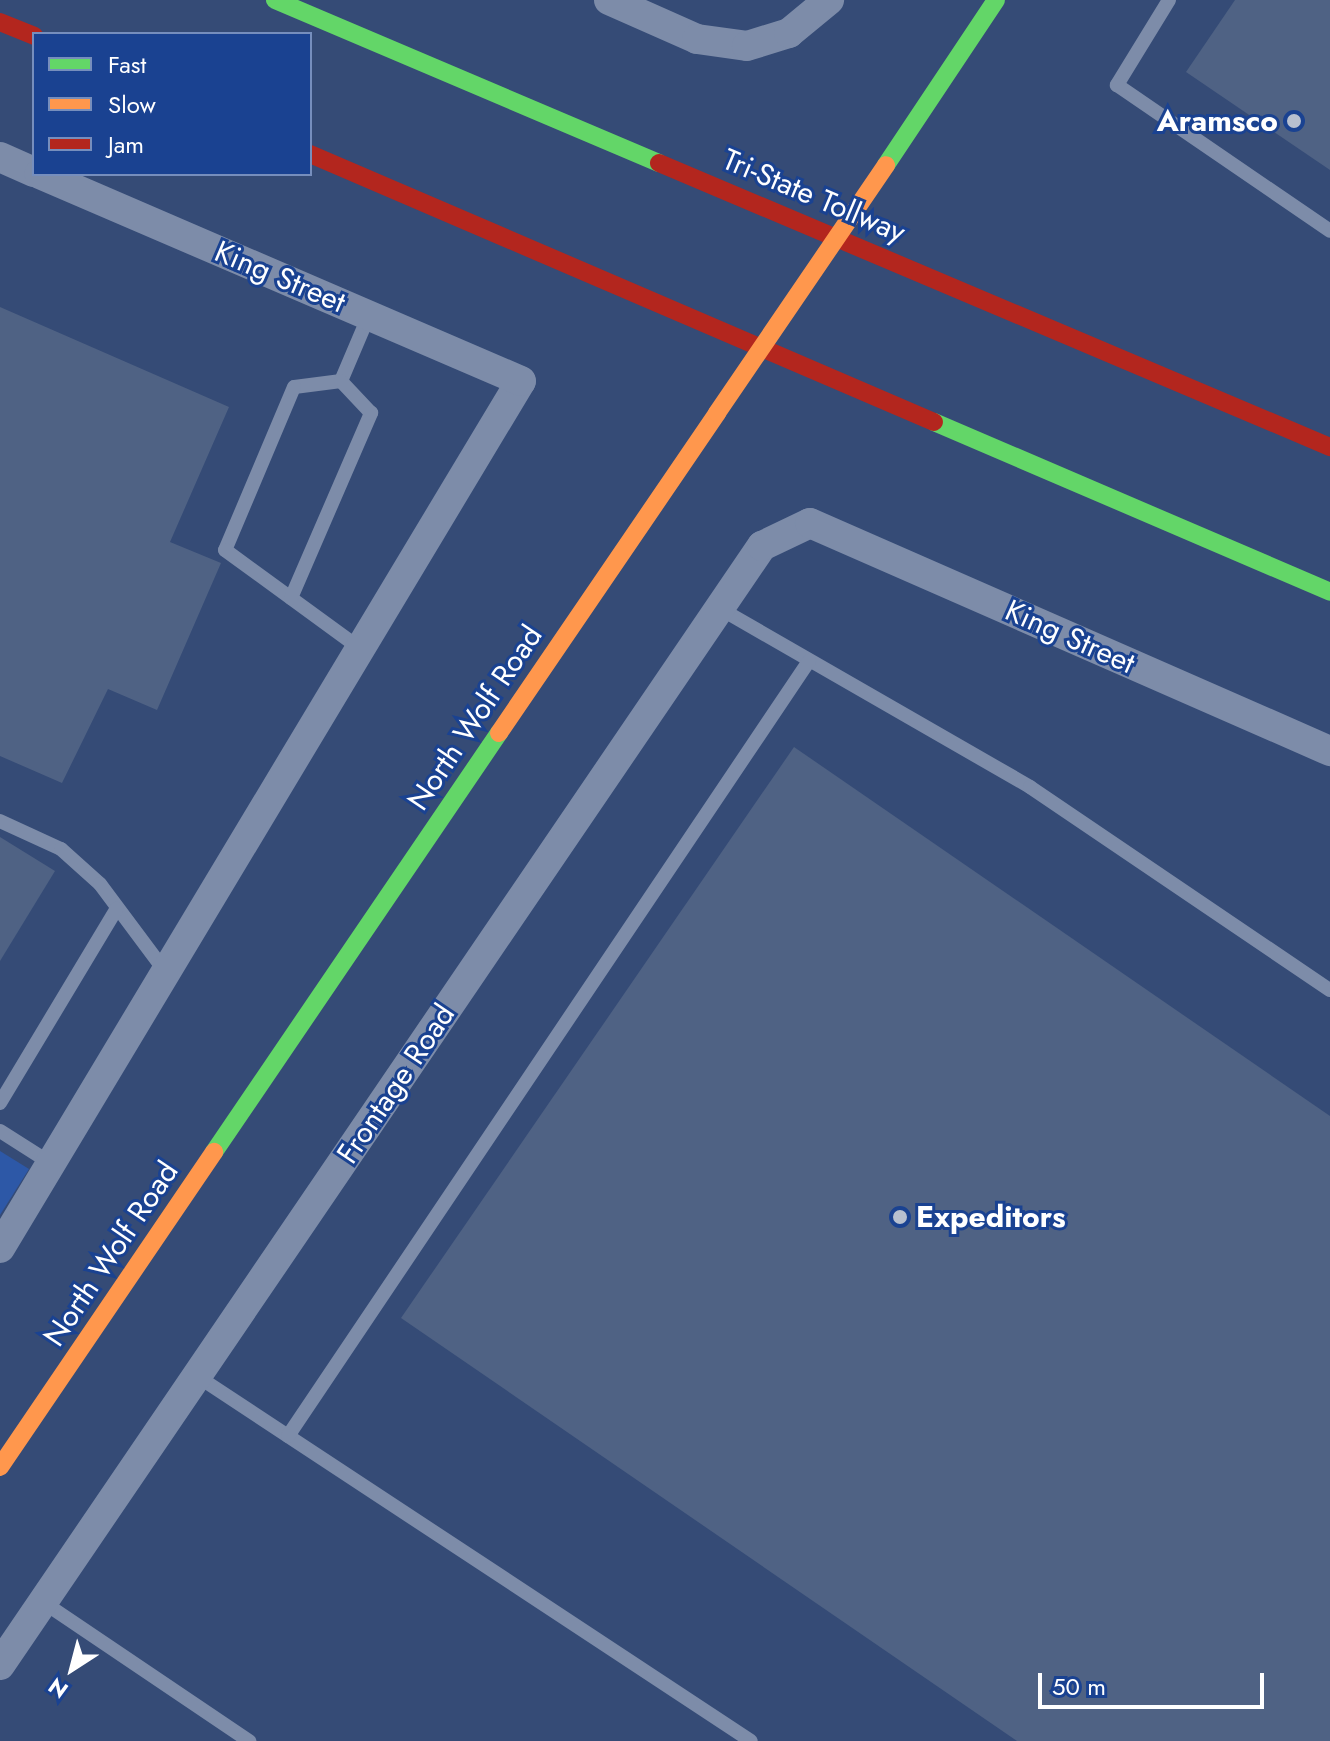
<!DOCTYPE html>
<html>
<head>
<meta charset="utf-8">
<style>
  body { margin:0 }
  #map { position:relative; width:1330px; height:1741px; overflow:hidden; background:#354b76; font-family:Jost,sans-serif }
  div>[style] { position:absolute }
  .green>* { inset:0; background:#2d58a7 }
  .building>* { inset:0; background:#4f6284 }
  .lane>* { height:14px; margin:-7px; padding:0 7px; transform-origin:7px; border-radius:7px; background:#7d8ca9 }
  .street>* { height:30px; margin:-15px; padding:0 15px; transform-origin:15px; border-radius:15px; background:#7d8ca9 }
  .fast>* { height:18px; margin:-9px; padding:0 9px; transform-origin:9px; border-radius:9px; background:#63d668 }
  .slow>* { height:18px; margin:-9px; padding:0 9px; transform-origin:9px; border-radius:9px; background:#ff974d }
  .jam>* { height:18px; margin:-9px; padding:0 9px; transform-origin:9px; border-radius:9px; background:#b3261e }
  .slow-bridge>* { height:18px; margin:-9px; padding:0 9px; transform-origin:9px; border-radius:9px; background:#ff974d }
  .dots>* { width:22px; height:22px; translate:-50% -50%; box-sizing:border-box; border:4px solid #1a4291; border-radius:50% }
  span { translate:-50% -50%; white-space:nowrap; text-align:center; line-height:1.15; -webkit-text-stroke:6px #1a4291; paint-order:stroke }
  .poi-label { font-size:30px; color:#fff; font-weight:700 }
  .right { translate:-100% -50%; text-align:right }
  .left { translate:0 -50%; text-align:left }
  .street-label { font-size:30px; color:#fff }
  .legend { position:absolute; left:32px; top:32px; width:280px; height:144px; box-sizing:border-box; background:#1a4291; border:2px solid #768ebd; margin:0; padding:10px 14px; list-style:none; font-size:24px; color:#fff }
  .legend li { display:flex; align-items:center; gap:16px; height:40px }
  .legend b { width:40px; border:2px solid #768ebd }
  .north { position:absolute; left:32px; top:1629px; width:80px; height:80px; -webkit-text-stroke:6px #1a4291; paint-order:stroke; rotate:216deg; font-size:22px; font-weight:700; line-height:32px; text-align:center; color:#fff }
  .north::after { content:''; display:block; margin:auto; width:28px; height:36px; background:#fff; clip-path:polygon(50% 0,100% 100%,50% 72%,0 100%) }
  .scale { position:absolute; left:1038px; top:1673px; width:226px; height:36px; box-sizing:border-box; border:4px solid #fff; border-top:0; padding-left:10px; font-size:24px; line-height:28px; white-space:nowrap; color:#fff; -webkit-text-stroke:6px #1a4291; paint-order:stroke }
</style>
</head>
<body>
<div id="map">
  <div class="green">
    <div style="clip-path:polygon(0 1151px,29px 1169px,0 1215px)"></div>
  </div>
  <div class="building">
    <div style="clip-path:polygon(1235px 0,1330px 0,1330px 170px,1186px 72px)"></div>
    <div style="clip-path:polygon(0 307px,229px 407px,170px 542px,221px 563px,157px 710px,108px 689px,62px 783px,0 756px)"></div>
    <div style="clip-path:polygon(794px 747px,1330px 1116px,1330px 1741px,1017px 1741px,401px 1318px)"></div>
    <div style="clip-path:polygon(0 837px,55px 871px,0 961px)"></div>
  </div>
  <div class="lane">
    <div style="left:1169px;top:0;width:100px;rotate:121.5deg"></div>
    <div style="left:1117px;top:85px;width:258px;rotate:34.4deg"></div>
    <div style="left:341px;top:381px;width:47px;rotate:172.7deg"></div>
    <div style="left:294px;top:387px;width:177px;rotate:112.9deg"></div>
    <div style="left:225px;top:550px;width:168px;rotate:36.1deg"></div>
    <div style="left:341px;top:381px;width:72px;rotate:-67deg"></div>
    <div style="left:291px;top:598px;width:202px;rotate:-66.6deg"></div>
    <div style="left:371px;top:413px;width:44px;rotate:-133.2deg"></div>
    <div style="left:719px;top:608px;width:359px;rotate:29.9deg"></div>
    <div style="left:1030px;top:787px;width:362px;rotate:34.1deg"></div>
    <div style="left:0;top:821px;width:67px;rotate:24.7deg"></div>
    <div style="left:61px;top:849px;width:52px;rotate:41.9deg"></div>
    <div style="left:100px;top:884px;width:112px;rotate:53.3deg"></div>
    <div style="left:0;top:1103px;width:227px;rotate:-59deg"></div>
    <div style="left:0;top:1131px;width:62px;rotate:32.4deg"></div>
    <div style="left:197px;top:1376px;width:663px;rotate:33.38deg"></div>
    <div style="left:288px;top:1436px;width:934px;rotate:-56.09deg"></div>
    <div style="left:43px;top:1602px;width:249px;rotate:34deg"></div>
  </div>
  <div class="street">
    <div style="left:609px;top:0;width:96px;rotate:23.9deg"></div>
    <div style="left:697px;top:39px;width:50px;rotate:8deg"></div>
    <div style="left:747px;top:46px;width:44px;rotate:-17.2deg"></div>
    <div style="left:789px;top:33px;width:52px;rotate:-39.5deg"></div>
    <div style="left:0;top:157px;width:37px;rotate:24deg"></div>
    <div style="left:0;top:1248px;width:1011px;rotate:-59deg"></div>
    <div style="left:521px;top:381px;width:524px;rotate:-156.72deg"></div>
    <div style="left:0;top:1665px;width:1354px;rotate:-55.75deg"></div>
    <div style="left:762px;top:546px;width:53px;rotate:-25.6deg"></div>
    <div style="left:810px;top:523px;width:568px;rotate:23.68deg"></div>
  </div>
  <div class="fast">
    <div style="left:275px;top:0;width:417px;rotate:23deg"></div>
    <div style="left:886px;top:165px;width:198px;rotate:-56.3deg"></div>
    <div style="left:934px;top:422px;width:431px;rotate:23.2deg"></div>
    <div style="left:214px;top:1152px;width:507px;rotate:-55.78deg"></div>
  </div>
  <div class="slow">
    <div style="left:499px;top:733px;width:387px;rotate:-55.7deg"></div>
    <div style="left:0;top:1467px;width:381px;rotate:-55.8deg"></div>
  </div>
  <div class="jam">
    <div style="left:0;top:22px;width:37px;rotate:22deg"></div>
    <div style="left:310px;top:154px;width:679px;rotate:23.24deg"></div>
    <div style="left:659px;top:163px;width:729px;rotate:22.94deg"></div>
  </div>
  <div class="slow-bridge">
    <div style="left:717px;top:413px;width:300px;rotate:-55.7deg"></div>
  </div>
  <div class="dots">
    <div style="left:1294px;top:121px;background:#b8c0cf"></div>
    <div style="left:900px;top:1217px;background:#b8c0cf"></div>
  </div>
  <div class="poi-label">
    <span class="right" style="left:1278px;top:121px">Aramsco</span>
    <span class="left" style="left:916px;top:1217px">Expeditors</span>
  </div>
  <div class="street-label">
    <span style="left:814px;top:196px;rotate:23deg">Tri-State Tollway</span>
    <span style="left:280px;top:277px;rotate:23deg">King Street</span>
    <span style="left:1070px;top:637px;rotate:24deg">King Street</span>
    <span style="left:475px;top:718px;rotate:-56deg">North Wolf Road</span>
    <span style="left:396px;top:1084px;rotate:-56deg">Frontage Road</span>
    <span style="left:111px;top:1254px;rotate:-56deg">North Wolf Road</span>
  </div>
  <ul class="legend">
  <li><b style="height:10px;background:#63d668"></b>Fast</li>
  <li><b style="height:10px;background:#ff974d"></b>Slow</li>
  <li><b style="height:10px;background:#b3261e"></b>Jam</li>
  </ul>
  <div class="north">N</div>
  <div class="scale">50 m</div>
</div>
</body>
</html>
